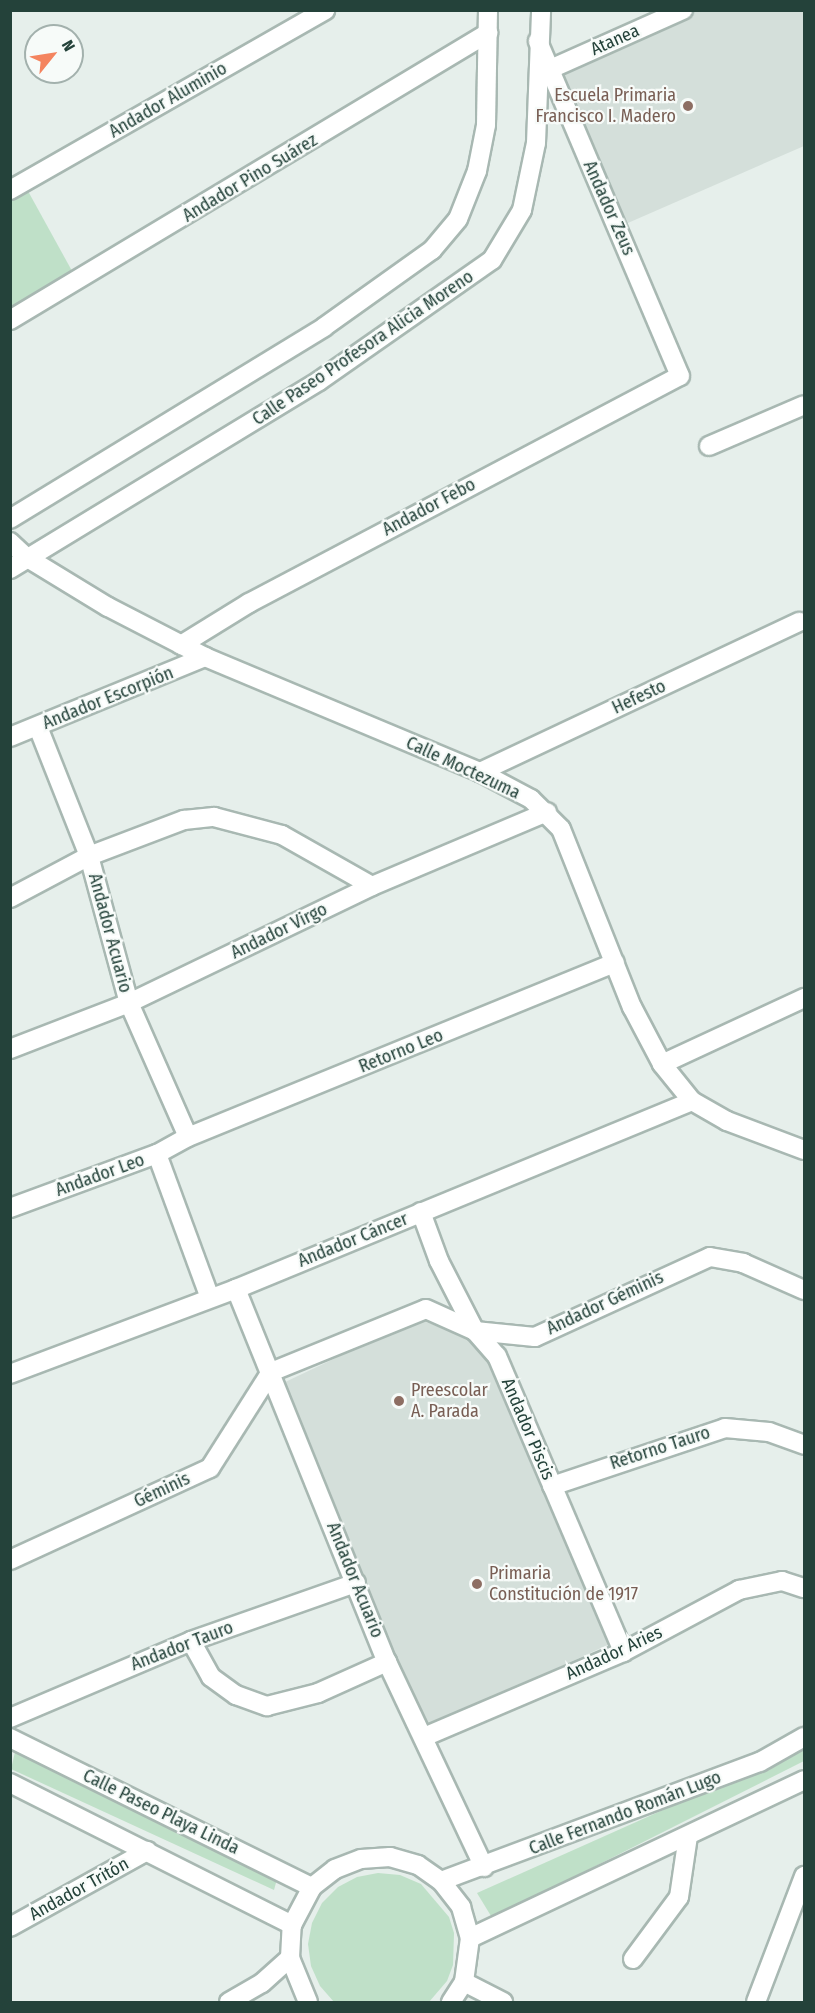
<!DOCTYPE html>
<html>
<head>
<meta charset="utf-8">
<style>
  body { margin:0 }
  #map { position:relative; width:815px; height:2013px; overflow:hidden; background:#e6efeb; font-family:"Fira Sans Condensed",sans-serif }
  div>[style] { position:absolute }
  .built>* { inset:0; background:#d4dfda }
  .green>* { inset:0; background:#bfe0c8 }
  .roads { filter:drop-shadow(2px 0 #a8b8b2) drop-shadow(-2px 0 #a8b8b2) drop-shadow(0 2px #a8b8b2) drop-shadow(0 -2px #a8b8b2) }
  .minor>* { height:18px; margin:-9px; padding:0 9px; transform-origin:9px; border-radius:9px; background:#fff }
  .dots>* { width:16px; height:16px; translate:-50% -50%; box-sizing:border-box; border:3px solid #f7fbf9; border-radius:50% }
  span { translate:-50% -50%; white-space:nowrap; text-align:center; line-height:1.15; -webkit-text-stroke:4.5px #f7fbf9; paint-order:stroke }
  .street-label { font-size:18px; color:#24423a }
  .education-label { font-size:18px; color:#785e54 }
  .right { translate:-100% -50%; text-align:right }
  .left { translate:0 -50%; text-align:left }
  .frame { position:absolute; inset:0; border:12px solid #24423a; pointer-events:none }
  .north { position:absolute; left:24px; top:24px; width:60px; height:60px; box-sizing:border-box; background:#f7fbf9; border:2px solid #a3b1ad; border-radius:50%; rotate:60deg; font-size:16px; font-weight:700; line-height:24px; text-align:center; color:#24423a }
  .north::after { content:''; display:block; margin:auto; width:21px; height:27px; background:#f4845f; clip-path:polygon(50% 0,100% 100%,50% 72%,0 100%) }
</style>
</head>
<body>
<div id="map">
  <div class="built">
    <div style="clip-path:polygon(685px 11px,804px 11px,804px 146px,621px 226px,554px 67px)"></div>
    <div style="clip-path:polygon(418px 1319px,482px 1343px,614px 1642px,425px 1729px,281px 1384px)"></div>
  </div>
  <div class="green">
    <div style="clip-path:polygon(23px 182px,77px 280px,11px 320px,11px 190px)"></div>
    <div style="clip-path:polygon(804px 1747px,804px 1761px,530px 1899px,491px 1916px,477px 1893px)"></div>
    <div style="clip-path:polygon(15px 1752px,277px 1879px,274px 1890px,11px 1769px)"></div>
    <div style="clip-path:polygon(378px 1873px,400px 1875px,421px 1884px,449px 1917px,454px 1933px,453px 1965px,447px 1981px,429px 2002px,334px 2002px,320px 1986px,311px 1966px,308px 1944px,312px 1923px,322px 1903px,338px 1887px,357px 1877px)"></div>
  </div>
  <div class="roads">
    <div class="minor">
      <div style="left:548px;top:70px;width:148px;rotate:-24deg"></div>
      <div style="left:10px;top:190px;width:363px;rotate:-29.7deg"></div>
      <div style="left:10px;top:320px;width:558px;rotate:-30.98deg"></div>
      <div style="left:709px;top:446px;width:103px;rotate:-23.3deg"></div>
      <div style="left:10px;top:519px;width:368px;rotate:-31.4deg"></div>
      <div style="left:324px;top:327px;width:133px;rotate:-35.5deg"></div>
      <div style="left:432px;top:250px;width:40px;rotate:-50deg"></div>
      <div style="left:458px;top:219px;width:52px;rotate:-68.4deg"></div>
      <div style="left:477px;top:171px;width:47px;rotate:-78.9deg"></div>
      <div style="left:486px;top:125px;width:115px;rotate:-89deg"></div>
      <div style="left:10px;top:542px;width:22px;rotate:43deg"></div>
      <div style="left:26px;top:557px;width:96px;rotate:31.4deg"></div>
      <div style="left:108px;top:607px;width:109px;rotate:27.3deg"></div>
      <div style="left:205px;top:657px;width:298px;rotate:22.7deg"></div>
      <div style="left:480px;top:772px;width:58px;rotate:27.9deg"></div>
      <div style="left:531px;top:799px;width:42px;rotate:45deg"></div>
      <div style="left:561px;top:829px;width:192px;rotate:68.3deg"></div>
      <div style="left:632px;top:1007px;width:64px;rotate:62.2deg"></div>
      <div style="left:662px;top:1064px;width:48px;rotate:51deg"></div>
      <div style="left:692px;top:1101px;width:40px;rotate:29.7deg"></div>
      <div style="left:727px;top:1121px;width:82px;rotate:20.6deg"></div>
      <div style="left:10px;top:569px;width:362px;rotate:-31.3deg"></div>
      <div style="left:319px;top:381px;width:211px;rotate:-35deg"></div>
      <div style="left:492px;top:260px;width:58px;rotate:-59deg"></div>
      <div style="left:522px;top:210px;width:68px;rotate:-78.2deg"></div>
      <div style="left:536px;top:143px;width:133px;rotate:-87.8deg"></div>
      <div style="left:181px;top:645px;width:80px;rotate:-31.7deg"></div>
      <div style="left:249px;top:603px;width:487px;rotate:-27.8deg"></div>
      <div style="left:680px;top:376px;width:364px;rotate:-113deg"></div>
      <div style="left:38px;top:727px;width:139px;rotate:68.4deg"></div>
      <div style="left:89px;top:856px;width:152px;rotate:74.8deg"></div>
      <div style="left:129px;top:1003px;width:146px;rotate:66.2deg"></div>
      <div style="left:10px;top:737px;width:211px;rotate:-22.3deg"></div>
      <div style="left:480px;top:772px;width:353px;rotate:-25.2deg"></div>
      <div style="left:10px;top:898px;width:89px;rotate:-28deg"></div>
      <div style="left:89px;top:856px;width:102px;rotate:-20.8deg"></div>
      <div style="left:184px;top:820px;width:30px;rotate:-6deg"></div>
      <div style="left:214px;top:817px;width:70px;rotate:14.8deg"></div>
      <div style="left:282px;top:835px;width:103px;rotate:29.5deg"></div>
      <div style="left:10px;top:1049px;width:128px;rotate:-21.1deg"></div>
      <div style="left:129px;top:1003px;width:270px;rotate:-25.7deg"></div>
      <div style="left:372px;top:886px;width:190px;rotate:-22.9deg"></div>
      <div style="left:662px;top:1064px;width:157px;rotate:-24.9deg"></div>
      <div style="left:157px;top:1154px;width:153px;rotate:69.8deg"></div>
      <div style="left:10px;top:1208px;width:157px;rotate:-20.2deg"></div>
      <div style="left:157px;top:1154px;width:35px;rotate:-29deg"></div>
      <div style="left:188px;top:1137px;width:461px;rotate:-22.2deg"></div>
      <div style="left:421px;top:1212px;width:52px;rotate:69.8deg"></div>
      <div style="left:439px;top:1261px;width:79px;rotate:62.8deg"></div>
      <div style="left:475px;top:1331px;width:33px;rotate:49deg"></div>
      <div style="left:497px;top:1356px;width:322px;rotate:66.9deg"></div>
      <div style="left:236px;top:1289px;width:402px;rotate:68deg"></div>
      <div style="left:387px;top:1662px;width:227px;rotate:64.7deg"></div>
      <div style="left:10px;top:1374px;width:241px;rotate:-20.6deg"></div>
      <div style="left:236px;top:1289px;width:493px;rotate:-22.4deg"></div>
      <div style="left:552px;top:1486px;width:182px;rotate:-18.5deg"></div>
      <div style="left:725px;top:1428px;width:44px;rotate:5.2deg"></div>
      <div style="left:769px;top:1432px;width:37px;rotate:20deg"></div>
      <div style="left:10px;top:1560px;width:220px;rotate:-24.7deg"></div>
      <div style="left:210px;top:1468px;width:114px;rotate:-57.6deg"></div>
      <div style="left:271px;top:1372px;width:167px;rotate:-22.1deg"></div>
      <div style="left:426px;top:1309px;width:54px;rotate:24.2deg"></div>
      <div style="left:475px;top:1331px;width:60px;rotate:5.7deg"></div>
      <div style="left:535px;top:1337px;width:192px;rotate:-24.6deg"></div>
      <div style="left:710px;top:1257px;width:34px;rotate:10deg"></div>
      <div style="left:743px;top:1263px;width:67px;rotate:23.9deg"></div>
      <div style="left:191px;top:1641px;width:41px;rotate:60.9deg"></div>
      <div style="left:211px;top:1677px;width:31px;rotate:36deg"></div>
      <div style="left:236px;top:1695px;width:33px;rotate:20deg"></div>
      <div style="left:267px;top:1706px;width:53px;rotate:-14.3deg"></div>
      <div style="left:318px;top:1693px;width:76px;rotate:-24.2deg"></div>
      <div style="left:10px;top:1718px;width:197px;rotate:-23deg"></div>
      <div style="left:191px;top:1641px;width:175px;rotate:-19.4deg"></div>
      <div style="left:424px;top:1737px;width:216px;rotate:-23.1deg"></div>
      <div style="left:623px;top:1652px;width:132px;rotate:-28.1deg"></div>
      <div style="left:739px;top:1590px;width:44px;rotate:-11.8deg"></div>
      <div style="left:782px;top:1581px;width:23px;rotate:18deg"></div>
      <div style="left:10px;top:1738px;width:337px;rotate:26.3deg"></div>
      <div style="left:10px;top:1783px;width:316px;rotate:26.7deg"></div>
      <div style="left:441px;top:1881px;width:340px;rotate:-20.5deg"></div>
      <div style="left:760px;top:1762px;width:51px;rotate:-29.6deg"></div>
      <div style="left:10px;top:1927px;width:157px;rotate:-29deg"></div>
      <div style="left:470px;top:1938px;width:369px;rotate:-25.3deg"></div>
      <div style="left:633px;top:1959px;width:77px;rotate:-53.4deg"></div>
      <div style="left:679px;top:1897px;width:62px;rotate:-81.6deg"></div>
      <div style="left:464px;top:1982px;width:44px;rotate:27.1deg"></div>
      <div style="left:229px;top:2002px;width:38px;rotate:-30deg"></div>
      <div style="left:262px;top:1983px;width:38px;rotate:-42deg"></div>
      <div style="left:308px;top:2002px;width:48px;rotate:-112.2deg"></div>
      <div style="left:290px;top:1958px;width:33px;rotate:-87deg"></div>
      <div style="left:292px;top:1925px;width:43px;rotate:-62.2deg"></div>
      <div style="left:312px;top:1887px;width:29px;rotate:-38deg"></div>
      <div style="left:335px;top:1869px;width:28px;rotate:-21deg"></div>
      <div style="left:361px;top:1859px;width:29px;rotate:-4deg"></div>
      <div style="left:390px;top:1857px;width:29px;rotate:16deg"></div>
      <div style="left:418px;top:1865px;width:28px;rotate:35deg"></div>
      <div style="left:441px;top:1881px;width:33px;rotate:52deg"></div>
      <div style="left:461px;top:1907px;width:32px;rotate:74deg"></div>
      <div style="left:470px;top:1938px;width:44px;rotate:97.8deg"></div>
      <div style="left:464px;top:1982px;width:24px;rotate:123deg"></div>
      <div style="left:756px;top:2002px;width:135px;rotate:-69.1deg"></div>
    </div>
  </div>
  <div class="dots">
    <div style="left:688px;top:106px;background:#8d6e63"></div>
    <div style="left:399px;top:1401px;background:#8d6e63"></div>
    <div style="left:477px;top:1584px;background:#8d6e63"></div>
  </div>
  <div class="street-label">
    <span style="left:615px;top:40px;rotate:-24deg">Atanea</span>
    <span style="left:168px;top:100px;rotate:-30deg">Andador Aluminio</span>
    <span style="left:250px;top:178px;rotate:-31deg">Andador Pino Suárez</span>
    <span style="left:609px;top:208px;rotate:66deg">Andador Zeus</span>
    <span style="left:363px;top:348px;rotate:-34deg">Calle Paseo Profesora Alicia Moreno</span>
    <span style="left:429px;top:507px;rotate:-28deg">Andador Febo</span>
    <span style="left:639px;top:697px;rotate:-25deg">Hefesto</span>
    <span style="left:108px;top:698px;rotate:-22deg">Andador Escorpión</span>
    <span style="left:463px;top:768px;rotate:25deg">Calle Moctezuma</span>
    <span style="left:279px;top:931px;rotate:-26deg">Andador Virgo</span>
    <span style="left:110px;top:933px;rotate:75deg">Andador Acuario</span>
    <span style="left:401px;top:1051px;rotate:-22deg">Retorno Leo</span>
    <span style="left:100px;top:1175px;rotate:-20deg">Andador Leo</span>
    <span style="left:353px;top:1240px;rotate:-22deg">Andador Cáncer</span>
    <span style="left:605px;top:1303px;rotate:-25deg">Andador Géminis</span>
    <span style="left:528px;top:1429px;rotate:67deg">Andador Piscis</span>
    <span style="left:660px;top:1448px;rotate:-18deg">Retorno Tauro</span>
    <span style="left:162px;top:1490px;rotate:-25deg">Géminis</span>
    <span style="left:355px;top:1580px;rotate:68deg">Andador Acuario</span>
    <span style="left:182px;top:1646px;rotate:-21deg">Andador Tauro</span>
    <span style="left:614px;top:1653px;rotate:-25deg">Andador Aries</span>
    <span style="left:161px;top:1812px;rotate:26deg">Calle Paseo Playa Linda</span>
    <span style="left:625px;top:1813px;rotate:-21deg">Calle Fernando Román Lugo</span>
    <span style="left:79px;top:1889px;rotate:-29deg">Andador Tritón</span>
  </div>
  <div class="education-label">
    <span class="right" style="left:676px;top:106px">Escuela Primaria<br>Francisco I. Madero</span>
    <span class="left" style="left:411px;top:1401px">Preescolar<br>A. Parada</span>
    <span class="left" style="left:489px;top:1584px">Primaria<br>Constitución de 1917</span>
  </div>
  <div class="frame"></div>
  <div class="north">N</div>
</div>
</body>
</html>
